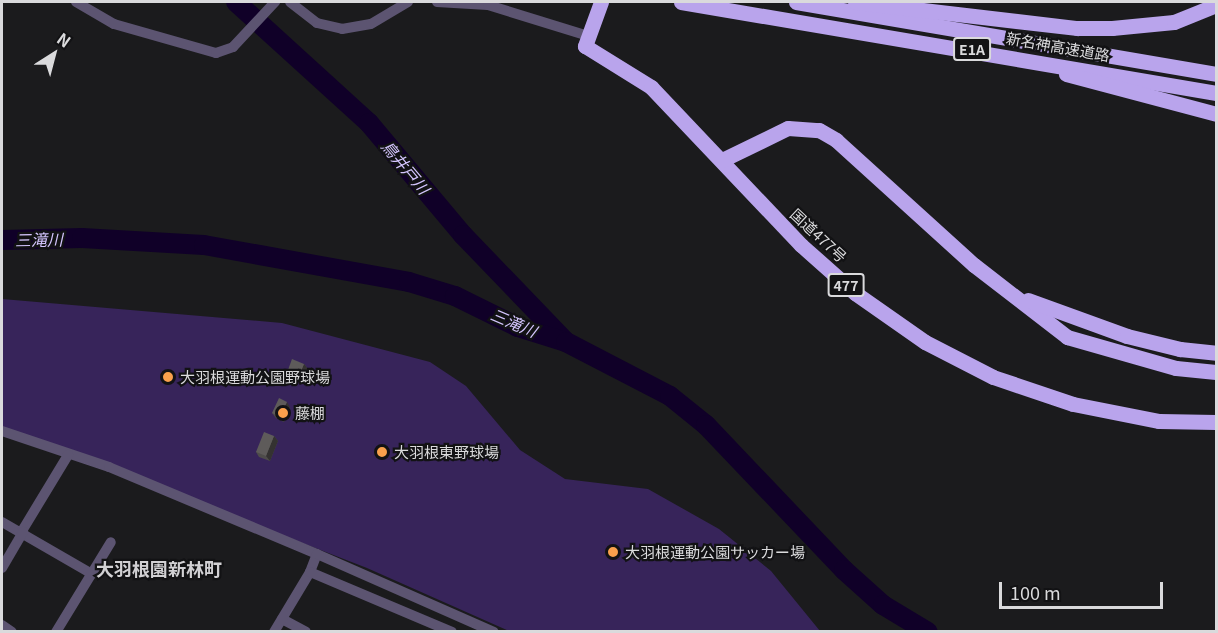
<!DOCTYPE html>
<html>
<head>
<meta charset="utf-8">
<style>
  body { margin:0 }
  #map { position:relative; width:1218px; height:633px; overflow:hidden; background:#1b1b1d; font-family:Georgia,"Noto Sans JP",serif }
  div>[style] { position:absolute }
  .green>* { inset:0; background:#37245a }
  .river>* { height:20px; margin:-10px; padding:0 10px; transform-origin:10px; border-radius:10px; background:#100028 }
  .minor>* { height:10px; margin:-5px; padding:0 5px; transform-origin:5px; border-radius:5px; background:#5c5471 }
  .highway>* { height:15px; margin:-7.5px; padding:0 7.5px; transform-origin:7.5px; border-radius:7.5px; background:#b9a4ec }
  .wall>* { inset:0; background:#4e4c4a }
  .shaded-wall>* { inset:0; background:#343231 }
  .building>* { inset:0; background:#5e5b5a }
  .dots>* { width:16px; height:16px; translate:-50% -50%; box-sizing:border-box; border:3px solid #121214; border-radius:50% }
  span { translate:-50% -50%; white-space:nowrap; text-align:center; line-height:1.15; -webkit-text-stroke:4.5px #121214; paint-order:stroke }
  .shield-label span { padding:2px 4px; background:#121214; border:2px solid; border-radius:4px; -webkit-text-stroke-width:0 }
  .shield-label { font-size:14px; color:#dadadc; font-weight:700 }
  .street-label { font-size:15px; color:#dadadc }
  .poi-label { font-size:15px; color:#dadadc }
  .left { translate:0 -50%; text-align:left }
  .water-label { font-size:16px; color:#d4c5fe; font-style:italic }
  .quarter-label { font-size:18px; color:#d1d0d3; font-weight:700 }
  .frame { position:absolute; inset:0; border:3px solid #dadadc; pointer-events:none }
  .north { position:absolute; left:24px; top:24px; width:60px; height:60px; -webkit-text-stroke:4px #121214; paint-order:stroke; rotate:36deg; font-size:16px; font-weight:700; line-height:24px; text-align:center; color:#dadadc }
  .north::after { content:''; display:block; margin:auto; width:21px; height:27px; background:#dadadc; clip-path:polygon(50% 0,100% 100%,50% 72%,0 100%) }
  .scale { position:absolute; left:999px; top:582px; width:164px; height:27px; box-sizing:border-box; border:3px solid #dadadc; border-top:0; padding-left:8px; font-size:18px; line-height:21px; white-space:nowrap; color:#dadadc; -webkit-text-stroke:4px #121214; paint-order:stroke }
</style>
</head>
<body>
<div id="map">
  <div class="green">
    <div style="clip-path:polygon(2px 299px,282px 323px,430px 362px,466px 386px,520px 450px,565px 479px,648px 489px,719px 529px,771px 571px,820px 631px,509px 631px,367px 568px,2px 427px)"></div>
  </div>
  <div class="river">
    <div style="left:236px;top:2px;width:180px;rotate:42.3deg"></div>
    <div style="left:369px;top:123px;width:146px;rotate:50deg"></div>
    <div style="left:463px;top:235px;width:146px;rotate:46.1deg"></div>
    <div style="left:2px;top:240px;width:80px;rotate:-1.4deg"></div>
    <div style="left:82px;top:238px;width:122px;rotate:3.3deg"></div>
    <div style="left:204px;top:245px;width:208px;rotate:10.2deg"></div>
    <div style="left:409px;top:282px;width:48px;rotate:16.9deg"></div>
    <div style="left:455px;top:296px;width:70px;rotate:26.2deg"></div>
    <div style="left:518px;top:327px;width:50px;rotate:17.4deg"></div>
    <div style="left:566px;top:342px;width:117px;rotate:27.4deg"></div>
    <div style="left:670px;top:396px;width:46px;rotate:38.9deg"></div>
    <div style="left:706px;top:425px;width:200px;rotate:46.4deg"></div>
    <div style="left:844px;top:570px;width:52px;rotate:41.9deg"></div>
    <div style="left:883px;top:605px;width:52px;rotate:31deg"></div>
  </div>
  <div class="minor">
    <div style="left:76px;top:2px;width:44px;rotate:30.1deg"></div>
    <div style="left:114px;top:24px;width:106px;rotate:15.9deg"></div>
    <div style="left:216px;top:53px;width:18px;rotate:-19deg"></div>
    <div style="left:233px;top:47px;width:62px;rotate:-47deg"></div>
    <div style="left:290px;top:2px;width:34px;rotate:38deg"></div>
    <div style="left:317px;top:23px;width:26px;rotate:13deg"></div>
    <div style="left:342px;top:29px;width:29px;rotate:-10deg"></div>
    <div style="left:371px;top:24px;width:43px;rotate:-30.7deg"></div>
    <div style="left:437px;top:2px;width:51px;rotate:3.4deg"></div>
    <div style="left:488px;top:5px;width:105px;rotate:17.2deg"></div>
    <div style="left:2px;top:431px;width:113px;rotate:18.6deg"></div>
    <div style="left:109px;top:467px;width:225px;rotate:22.7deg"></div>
    <div style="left:2px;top:522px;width:104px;rotate:30deg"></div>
    <div style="left:22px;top:531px;width:89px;rotate:-58.8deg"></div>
    <div style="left:2px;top:568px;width:42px;rotate:-59.7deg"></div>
    <div style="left:310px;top:572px;width:19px;rotate:-69deg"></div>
    <div style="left:317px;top:554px;width:193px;rotate:23.8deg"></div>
    <div style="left:282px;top:619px;width:27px;rotate:28deg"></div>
    <div style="left:2px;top:625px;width:12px;rotate:35deg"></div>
    <div style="left:56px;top:632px;width:105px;rotate:-58.6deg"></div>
    <div style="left:274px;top:632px;width:70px;rotate:-59deg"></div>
    <div style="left:310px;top:572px;width:154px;rotate:22.9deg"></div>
  </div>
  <div class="highway">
    <div style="left:601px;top:2px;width:47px;rotate:110deg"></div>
    <div style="left:585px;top:46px;width:78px;rotate:31.8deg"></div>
    <div style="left:651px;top:87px;width:218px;rotate:46.5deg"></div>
    <div style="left:801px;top:245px;width:72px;rotate:41.6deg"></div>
    <div style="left:855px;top:293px;width:85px;rotate:35deg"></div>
    <div style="left:925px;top:342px;width:76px;rotate:27.2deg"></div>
    <div style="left:993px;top:377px;width:84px;rotate:18.6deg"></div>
    <div style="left:1073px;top:404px;width:88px;rotate:11.2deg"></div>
    <div style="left:1159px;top:421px;width:57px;rotate:1deg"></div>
    <div style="left:681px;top:2px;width:543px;rotate:9.65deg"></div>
    <div style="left:796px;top:2px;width:426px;rotate:9.7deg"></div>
    <div style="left:855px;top:2px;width:224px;rotate:6.7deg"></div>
    <div style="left:1077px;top:28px;width:35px"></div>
    <div style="left:1112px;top:28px;width:62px;rotate:-5.5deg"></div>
    <div style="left:1174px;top:22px;width:45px;rotate:-22deg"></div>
    <div style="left:1066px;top:74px;width:155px;rotate:14.9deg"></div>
    <div style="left:722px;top:160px;width:73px;rotate:-25.9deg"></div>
    <div style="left:788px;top:128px;width:31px;rotate:4deg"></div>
    <div style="left:819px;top:130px;width:20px;rotate:30deg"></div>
    <div style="left:836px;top:140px;width:186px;rotate:42.2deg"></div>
    <div style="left:974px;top:265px;width:118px;rotate:37.7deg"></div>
    <div style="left:1067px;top:337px;width:113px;rotate:15.9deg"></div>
    <div style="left:1176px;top:368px;width:40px;rotate:5.7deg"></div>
    <div style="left:1028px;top:300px;width:105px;rotate:20deg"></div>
    <div style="left:1127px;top:336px;width:55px;rotate:13.8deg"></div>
    <div style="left:1180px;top:349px;width:36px;rotate:6deg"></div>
  </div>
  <div class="wall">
    <div style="clip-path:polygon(304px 364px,308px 369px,303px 381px,291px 376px,288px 370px)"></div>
    <div style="clip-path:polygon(290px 407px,284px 422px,276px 418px,272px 413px)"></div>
    <div style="clip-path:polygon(274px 436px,278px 441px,270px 461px,259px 457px,256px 452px)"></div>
  </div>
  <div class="shaded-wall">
    <div style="clip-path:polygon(304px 364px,308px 369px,303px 381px,299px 376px)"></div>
    <div style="clip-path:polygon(287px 402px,290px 407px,284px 422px,280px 417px)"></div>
    <div style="clip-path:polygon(274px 436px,278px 441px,270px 461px,266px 456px)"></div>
  </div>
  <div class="building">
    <div style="clip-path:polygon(292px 359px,304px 364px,299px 376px,288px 370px)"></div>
    <div style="clip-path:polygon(279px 398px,287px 402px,280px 417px,272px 413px)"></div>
    <div style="clip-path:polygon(264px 432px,274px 436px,266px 456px,256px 452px)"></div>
  </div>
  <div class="dots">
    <div style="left:168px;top:377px;background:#f9a04c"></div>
    <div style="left:283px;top:413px;background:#f9a04c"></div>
    <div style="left:382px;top:452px;background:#f9a04c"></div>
    <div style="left:613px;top:552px;background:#f9a04c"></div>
  </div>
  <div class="shield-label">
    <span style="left:972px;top:49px">E1A</span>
    <span style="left:846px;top:285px">477</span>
  </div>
  <div class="street-label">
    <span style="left:1058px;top:46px;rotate:10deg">新名神高速道路</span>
    <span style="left:819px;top:235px;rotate:43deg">国道477号</span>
  </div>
  <div class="poi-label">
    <span class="left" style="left:180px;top:377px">大羽根運動公園野球場</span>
    <span class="left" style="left:295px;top:413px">藤棚</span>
    <span class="left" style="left:394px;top:452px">大羽根東野球場</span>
    <span class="left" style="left:625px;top:552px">大羽根運動公園サッカー場</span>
  </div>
  <div class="water-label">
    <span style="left:406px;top:167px;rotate:50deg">鳥井戸川</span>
    <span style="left:39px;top:239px;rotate:-1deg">三滝川</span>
    <span style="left:514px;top:322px;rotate:23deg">三滝川</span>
  </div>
  <div class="quarter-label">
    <span style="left:159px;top:568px">大羽根園新林町</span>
  </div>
  <div class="frame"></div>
  <div class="north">N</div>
  <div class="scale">100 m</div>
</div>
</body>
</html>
